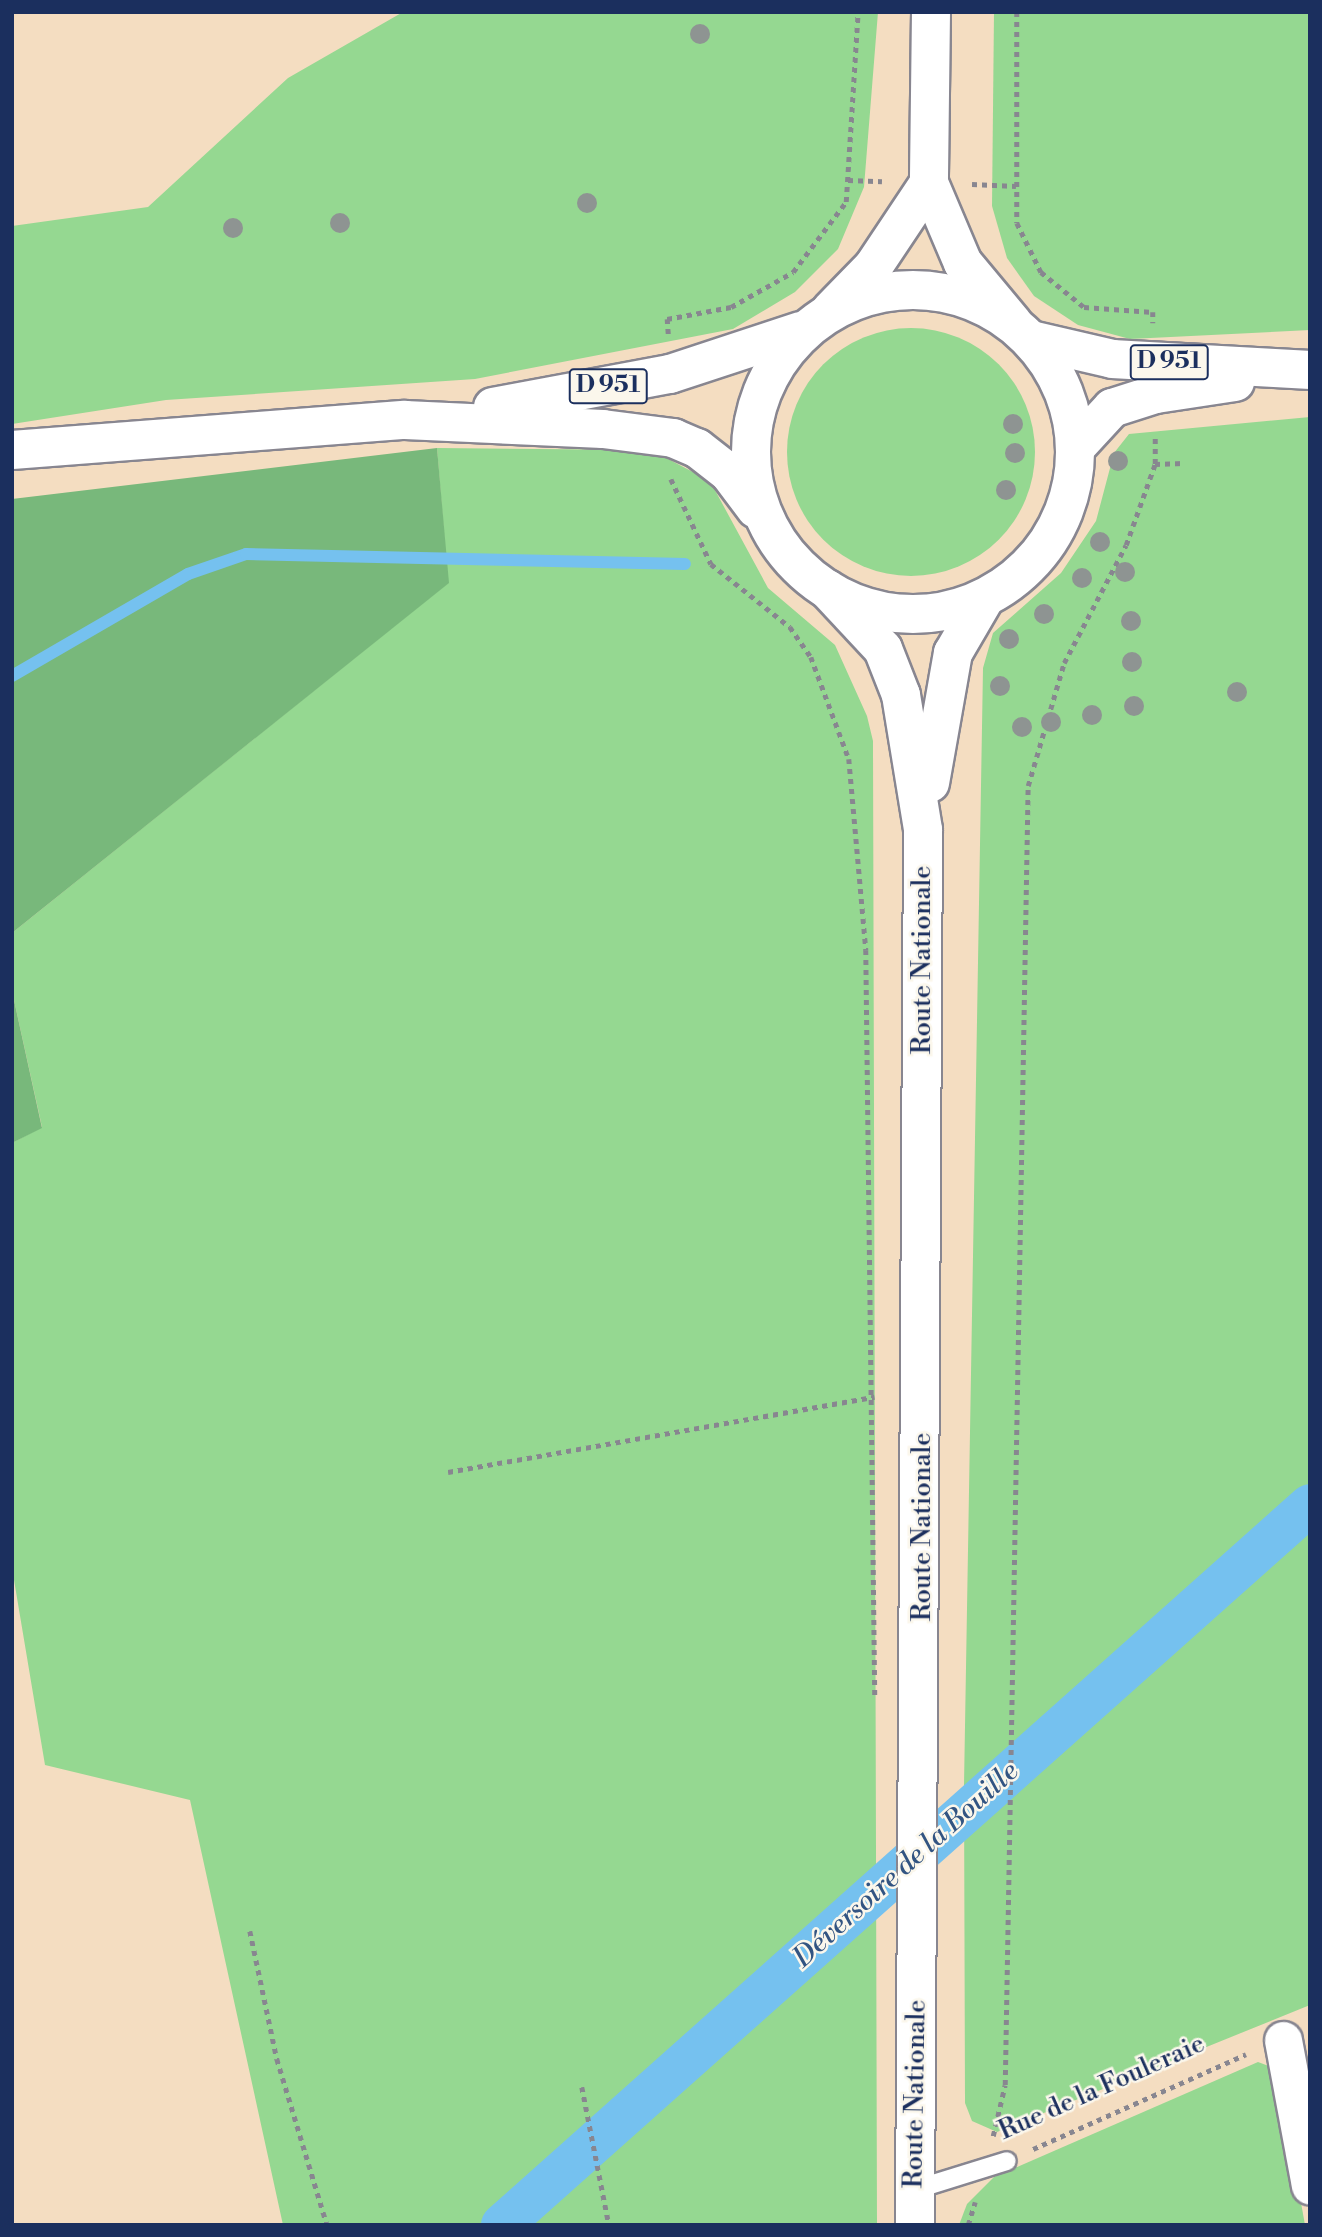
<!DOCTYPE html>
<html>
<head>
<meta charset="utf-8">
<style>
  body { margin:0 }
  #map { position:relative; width:1322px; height:2237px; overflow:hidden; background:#f4ddc1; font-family:"Libre Bodoni",serif }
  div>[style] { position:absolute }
  .green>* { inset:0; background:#95d891 }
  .round { border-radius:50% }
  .forest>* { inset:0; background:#78b87b }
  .stream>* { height:12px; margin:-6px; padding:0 6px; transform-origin:6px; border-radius:6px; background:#75c1ef }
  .canal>* { height:42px; margin:-21px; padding:0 21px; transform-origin:21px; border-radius:21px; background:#75c1ef }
  .path>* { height:4.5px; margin-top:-2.25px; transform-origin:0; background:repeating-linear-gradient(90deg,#888690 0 5px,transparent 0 10px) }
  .roads { filter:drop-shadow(2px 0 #888690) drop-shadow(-2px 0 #888690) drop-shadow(0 2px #888690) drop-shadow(0 -2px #888690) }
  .lane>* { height:18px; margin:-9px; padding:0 9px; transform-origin:9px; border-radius:9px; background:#fff }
  .street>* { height:37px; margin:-18.5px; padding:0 18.5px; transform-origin:18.5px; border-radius:18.5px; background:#fff }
  .secondary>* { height:38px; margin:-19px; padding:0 19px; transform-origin:19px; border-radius:19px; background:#fff }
  .primary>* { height:38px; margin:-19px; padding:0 19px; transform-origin:19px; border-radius:19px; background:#fff }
  .primary>.ring { margin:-19px; padding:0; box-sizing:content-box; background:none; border:38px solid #fff; border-radius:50% }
  .trees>* { width:20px; height:20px; margin:-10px; border-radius:50%; background:#8e9492 }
  span { translate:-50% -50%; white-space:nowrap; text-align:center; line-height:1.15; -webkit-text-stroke:5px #fbf7ec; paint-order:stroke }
  .shield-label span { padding:2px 5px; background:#fbf7ec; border:2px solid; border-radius:5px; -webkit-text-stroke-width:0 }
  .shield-label { font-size:24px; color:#1b2f5e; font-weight:700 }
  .street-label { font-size:26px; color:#1b2f5e }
  .water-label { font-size:28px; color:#325482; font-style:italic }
  .frame { position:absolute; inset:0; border:14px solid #1b2f5e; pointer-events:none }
</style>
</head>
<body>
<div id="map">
  <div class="green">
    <div style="clip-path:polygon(403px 12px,878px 12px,864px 187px,838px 249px,795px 292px,733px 329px,475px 379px,166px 400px,12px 424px,12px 226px,148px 207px,288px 78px)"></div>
    <div style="clip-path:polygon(994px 12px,1310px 12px,1310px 330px,1130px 339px,1078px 325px,1034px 296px,1007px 258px,992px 206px)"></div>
    <div class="round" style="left:787px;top:328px;width:248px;height:248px"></div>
    <div style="clip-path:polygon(1310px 417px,1310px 2005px,997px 2132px,972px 2121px,965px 2103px,964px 1785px,983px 668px,993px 633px,1061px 573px,1096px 521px,1114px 453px,1129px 434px)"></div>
    <div style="clip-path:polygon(437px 448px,651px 450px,710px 481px,768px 588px,835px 645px,867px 716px,873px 741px,877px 2225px,283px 2225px,190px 1800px,45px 1765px,12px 1568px,12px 1143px,42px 1127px,12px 991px,12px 933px,448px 583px)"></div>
    <div style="clip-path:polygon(1258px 2062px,1277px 2069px,1305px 2225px,959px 2225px,967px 2204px,994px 2177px)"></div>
  </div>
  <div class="forest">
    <div style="clip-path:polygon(437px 448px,449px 583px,12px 933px,12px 499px)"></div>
    <div style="clip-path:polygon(12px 991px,42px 1128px,12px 1143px)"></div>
  </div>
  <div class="stream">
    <div style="left:12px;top:676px;width:203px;rotate:-30.1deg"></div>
    <div style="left:188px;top:574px;width:61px;rotate:-19deg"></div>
    <div style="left:246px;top:554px;width:439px;rotate:1.3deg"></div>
  </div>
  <div class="canal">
    <div style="left:502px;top:2225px;width:1082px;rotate:-41.7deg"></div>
  </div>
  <div class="path">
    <div style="left:1017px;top:12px;width:211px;rotate:90deg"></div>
    <div style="left:1017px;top:223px;width:55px;rotate:63.9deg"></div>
    <div style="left:1041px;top:272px;width:55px;rotate:39.1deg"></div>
    <div style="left:1084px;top:307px;width:69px;rotate:4.1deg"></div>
    <div style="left:1153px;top:312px;width:11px;rotate:90deg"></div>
    <div style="left:848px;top:180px;width:34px;rotate:2deg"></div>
    <div style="left:972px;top:184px;width:44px;rotate:2.6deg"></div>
    <div style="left:668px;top:334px;width:15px;rotate:-94deg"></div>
    <div style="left:667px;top:319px;width:65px;rotate:-10.6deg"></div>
    <div style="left:731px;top:307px;width:71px;rotate:-29.4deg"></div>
    <div style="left:793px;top:272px;width:88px;rotate:-52.9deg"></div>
    <div style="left:846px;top:202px;width:190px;rotate:-86.4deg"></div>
    <div style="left:1155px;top:464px;width:29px;rotate:-2deg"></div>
    <div style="left:671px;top:479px;width:94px;rotate:64.8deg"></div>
    <div style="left:711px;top:564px;width:101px;rotate:38.6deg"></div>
    <div style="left:790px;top:627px;width:37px;rotate:55deg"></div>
    <div style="left:811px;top:657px;width:109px;rotate:69.6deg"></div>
    <div style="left:849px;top:759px;width:192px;rotate:84.9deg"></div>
    <div style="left:866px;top:950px;width:745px;rotate:89.31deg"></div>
    <div style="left:448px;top:1472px;width:433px;rotate:-10deg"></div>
    <div style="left:250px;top:1931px;width:131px;rotate:78.1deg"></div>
    <div style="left:277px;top:2059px;width:173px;rotate:73.2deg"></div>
    <div style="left:582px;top:2087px;width:141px;rotate:78.9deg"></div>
    <div style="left:993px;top:2136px;width:52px;rotate:-76.8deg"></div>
    <div style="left:1005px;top:2085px;width:1299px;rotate:-88.99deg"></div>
    <div style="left:1028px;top:786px;width:128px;rotate:-73.7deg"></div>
    <div style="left:1064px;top:663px;width:133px;rotate:-62.3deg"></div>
    <div style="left:1126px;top:545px;width:86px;rotate:-70.3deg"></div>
    <div style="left:1155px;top:464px;width:28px;rotate:-90deg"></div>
    <div style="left:1033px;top:2149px;width:233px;rotate:-24deg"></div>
    <div style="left:968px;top:2225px;width:24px;rotate:-73deg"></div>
  </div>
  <div class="roads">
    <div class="lane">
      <div style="left:914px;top:2190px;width:97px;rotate:-17.3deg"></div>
    </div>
    <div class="street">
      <div style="left:1283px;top:2040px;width:148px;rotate:79.5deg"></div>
    </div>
    <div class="secondary">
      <div style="left:931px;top:12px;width:171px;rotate:90.7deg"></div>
      <div style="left:929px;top:183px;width:87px;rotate:67deg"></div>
      <div style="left:963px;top:263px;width:78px;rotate:50.2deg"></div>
      <div style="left:831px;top:310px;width:60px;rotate:-45.7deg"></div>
      <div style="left:873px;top:267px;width:101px;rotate:-56.3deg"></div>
      <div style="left:827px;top:589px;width:82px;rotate:47deg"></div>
      <div style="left:883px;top:649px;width:49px;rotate:68.6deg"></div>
      <div style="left:901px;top:695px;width:137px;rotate:80.7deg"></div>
      <div style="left:923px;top:830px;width:1395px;rotate:90.33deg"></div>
      <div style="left:930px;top:783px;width:132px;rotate:-80deg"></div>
      <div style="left:953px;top:653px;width:64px;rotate:-59.8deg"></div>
    </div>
    <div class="primary">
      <div class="ring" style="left:751px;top:290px;width:286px;height:286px"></div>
      <div style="left:1031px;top:340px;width:84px;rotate:13deg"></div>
      <div style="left:1113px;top:359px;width:197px;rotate:3.2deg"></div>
      <div style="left:493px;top:407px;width:180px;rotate:-10.6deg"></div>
      <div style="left:670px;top:374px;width:138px;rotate:-18.2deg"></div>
      <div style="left:1076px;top:447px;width:53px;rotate:-47.3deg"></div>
      <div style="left:1112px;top:408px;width:46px;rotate:-17.7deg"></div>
      <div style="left:1156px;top:394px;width:80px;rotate:-8.6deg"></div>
      <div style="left:12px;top:450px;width:394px;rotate:-4.4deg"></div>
      <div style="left:405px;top:420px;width:198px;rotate:2.6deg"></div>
      <div style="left:603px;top:429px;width:71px;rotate:7.3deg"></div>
      <div style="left:673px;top:438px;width:26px;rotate:23deg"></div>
      <div style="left:697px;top:448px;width:41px;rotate:38deg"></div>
      <div style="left:729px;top:473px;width:45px;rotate:53.1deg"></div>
    </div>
  </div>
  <div class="trees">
    <div style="left:700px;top:34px"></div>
    <div style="left:587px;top:203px"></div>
    <div style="left:340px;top:223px"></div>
    <div style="left:233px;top:228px"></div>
    <div style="left:1013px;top:424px"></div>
    <div style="left:1015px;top:453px"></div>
    <div style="left:1118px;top:461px"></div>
    <div style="left:1006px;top:490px"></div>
    <div style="left:1100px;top:542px"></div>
    <div style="left:1125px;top:572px"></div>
    <div style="left:1082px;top:578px"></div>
    <div style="left:1044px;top:614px"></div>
    <div style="left:1131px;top:621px"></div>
    <div style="left:1009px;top:639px"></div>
    <div style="left:1132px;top:662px"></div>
    <div style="left:1000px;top:686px"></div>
    <div style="left:1237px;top:692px"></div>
    <div style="left:1134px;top:706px"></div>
    <div style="left:1092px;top:715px"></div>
    <div style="left:1051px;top:722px"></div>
    <div style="left:1022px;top:727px"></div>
  </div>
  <div class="shield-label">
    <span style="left:1169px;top:362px">D 951</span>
    <span style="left:608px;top:386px">D 951</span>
  </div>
  <div class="street-label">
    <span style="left:923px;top:960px;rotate:-90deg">Route Nationale</span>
    <span style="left:923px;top:1527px;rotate:-90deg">Route Nationale</span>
    <span style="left:1102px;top:2088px;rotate:-24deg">Rue de la Fouleraie</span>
    <span style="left:916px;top:2094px;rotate:-89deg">Route Nationale</span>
  </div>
  <div class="water-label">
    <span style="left:906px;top:1865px;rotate:-42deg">Déversoire de la Bouille</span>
  </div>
  <div class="frame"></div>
</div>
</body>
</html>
